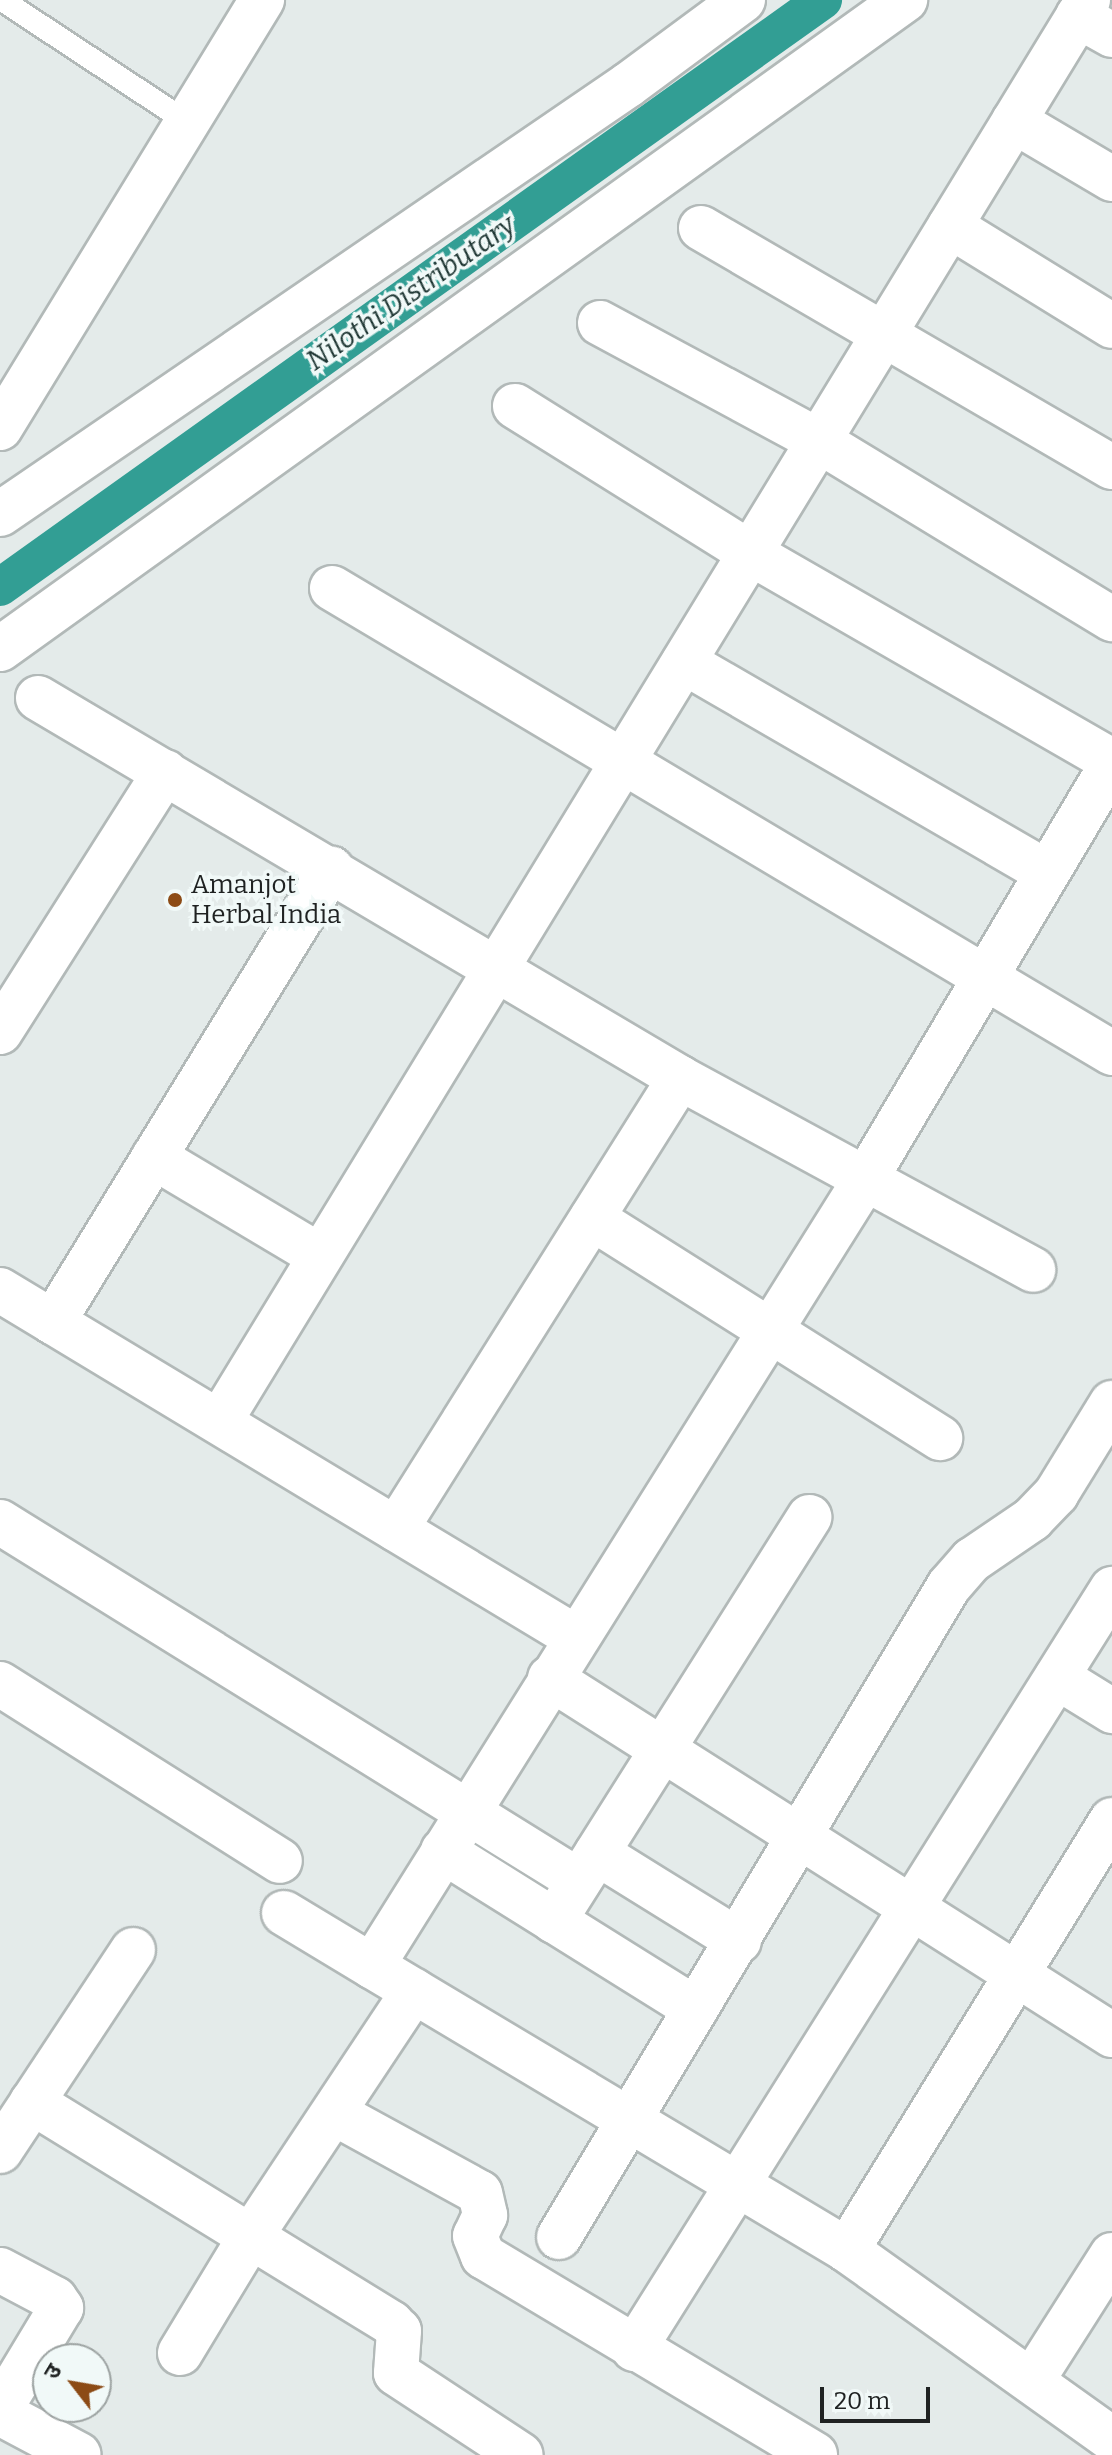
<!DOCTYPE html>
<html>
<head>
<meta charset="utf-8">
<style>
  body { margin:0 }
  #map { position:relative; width:1112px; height:2455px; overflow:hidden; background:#e4ebea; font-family:Bitter,"Noto Sans Devanagari",serif }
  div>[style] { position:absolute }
  .canal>* { height:38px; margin:-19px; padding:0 19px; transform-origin:19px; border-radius:19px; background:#329e94 }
  .roads { filter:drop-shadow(2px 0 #b2b9b8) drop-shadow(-2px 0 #b2b9b8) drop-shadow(0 2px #b2b9b8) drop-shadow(0 -2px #b2b9b8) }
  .service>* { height:22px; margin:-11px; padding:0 11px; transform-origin:11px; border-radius:11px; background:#fff }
  .minor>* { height:44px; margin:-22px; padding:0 22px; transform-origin:22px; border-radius:22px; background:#fff }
  .tertiary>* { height:44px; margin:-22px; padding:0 22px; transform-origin:22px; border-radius:22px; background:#fff }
  .dots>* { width:22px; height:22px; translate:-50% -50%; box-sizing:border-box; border:4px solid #f1f9f8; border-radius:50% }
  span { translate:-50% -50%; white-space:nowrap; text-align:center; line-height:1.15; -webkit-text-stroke:7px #f1f9f8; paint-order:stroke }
  .poi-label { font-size:26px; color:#1f2222 }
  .left { translate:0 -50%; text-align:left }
  .water-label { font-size:28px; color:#1e3633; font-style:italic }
  .north { position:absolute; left:32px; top:2343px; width:80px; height:80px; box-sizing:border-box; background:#f1f9f8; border:2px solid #9da3a2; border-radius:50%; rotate:301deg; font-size:22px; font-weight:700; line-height:32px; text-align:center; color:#1f2222 }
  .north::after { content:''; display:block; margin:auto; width:28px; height:36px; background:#8c4b16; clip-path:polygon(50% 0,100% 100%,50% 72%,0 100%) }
  .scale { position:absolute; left:820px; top:2387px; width:110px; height:36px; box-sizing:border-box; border:4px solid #1f2222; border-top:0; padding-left:10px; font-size:24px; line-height:28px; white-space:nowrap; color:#1f2222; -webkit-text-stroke:6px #f1f9f8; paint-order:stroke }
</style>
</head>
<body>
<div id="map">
  <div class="canal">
    <div style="left:0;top:587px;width:1011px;rotate:-35.5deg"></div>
  </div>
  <div class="roads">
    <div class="service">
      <div style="left:2px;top:0;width:222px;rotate:33.4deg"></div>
    </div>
    <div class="minor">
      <div style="left:1078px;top:16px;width:39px;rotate:29deg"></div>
      <div style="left:1014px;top:121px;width:114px;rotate:30.6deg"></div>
      <div style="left:950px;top:226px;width:190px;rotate:31.7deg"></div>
      <div style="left:701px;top:228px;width:475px;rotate:30.2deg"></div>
      <div style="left:600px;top:323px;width:249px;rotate:28.3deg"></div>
      <div style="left:819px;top:441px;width:343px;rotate:31.3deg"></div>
      <div style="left:515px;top:406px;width:277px;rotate:32deg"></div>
      <div style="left:750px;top:553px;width:418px;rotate:29.9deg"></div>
      <div style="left:332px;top:588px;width:908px;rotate:30.8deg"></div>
      <div style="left:684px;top:662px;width:419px;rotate:30.1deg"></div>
      <div style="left:38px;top:698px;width:746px;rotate:30.62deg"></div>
      <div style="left:680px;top:1078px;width:402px;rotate:28.5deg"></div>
      <div style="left:1112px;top:764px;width:482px;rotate:120.7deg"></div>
      <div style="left:866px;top:1178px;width:930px;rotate:122.08deg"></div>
      <div style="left:372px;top:1966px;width:553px;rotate:30.87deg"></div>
      <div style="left:847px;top:2250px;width:505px;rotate:-58.36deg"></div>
      <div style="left:0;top:1032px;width:308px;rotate:-57.6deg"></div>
      <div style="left:154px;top:1157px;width:193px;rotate:30.8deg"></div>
      <div style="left:592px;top:1218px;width:412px;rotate:32.3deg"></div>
      <div style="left:0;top:1290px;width:672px;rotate:31.11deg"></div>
      <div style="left:53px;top:1322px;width:532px;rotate:-58.46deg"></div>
      <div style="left:220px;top:1421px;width:1665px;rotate:-58.58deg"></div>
      <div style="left:0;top:1522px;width:681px;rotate:31.8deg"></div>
      <div style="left:396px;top:1529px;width:533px;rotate:-57.8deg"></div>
      <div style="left:1057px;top:1677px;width:65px;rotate:31.7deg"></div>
      <div style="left:550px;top:1678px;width:666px;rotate:32.42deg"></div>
      <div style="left:0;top:1684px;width:331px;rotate:32.3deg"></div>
      <div style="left:443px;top:1851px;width:298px;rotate:32deg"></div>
      <div style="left:597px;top:1853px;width:167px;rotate:31.8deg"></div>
      <div style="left:284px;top:1913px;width:103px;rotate:31.1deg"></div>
      <div style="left:554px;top:1921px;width:478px;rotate:-57.7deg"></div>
      <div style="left:32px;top:2102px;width:422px;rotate:31.6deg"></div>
      <div style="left:391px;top:2323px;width:11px;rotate:45deg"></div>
      <div style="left:399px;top:2331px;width:42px;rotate:94.1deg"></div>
      <div style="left:396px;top:2373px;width:149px;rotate:33.3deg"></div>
      <div style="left:334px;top:2113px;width:166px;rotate:28.7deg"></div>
      <div style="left:480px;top:2193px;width:23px;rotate:77deg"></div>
      <div style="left:485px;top:2215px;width:23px;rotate:115deg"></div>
      <div style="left:475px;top:2236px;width:22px;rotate:68deg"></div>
      <div style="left:483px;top:2256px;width:387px;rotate:30.9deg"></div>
      <div style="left:0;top:2151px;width:241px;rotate:-56.5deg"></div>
      <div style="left:559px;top:2237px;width:759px;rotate:-59.08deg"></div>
      <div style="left:949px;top:1586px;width:35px;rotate:-49deg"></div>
      <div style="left:972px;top:1560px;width:73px;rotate:-34.3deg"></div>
      <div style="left:1032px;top:1519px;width:35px;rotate:-46deg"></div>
      <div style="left:1056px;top:1494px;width:107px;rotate:-58.4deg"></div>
      <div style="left:847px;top:2250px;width:325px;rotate:35.5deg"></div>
      <div style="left:0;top:2270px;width:62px;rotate:27.8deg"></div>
      <div style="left:55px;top:2299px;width:11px;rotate:56deg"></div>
      <div style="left:61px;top:2308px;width:118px;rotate:121.1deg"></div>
      <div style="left:634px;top:2349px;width:898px;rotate:-57.83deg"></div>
      <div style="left:180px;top:2353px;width:133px;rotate:-58.8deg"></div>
      <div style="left:249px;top:2239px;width:298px;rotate:-56.4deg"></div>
      <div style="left:1033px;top:2379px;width:147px;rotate:-57.5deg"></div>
      <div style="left:0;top:2413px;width:89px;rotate:28deg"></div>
    </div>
    <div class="tertiary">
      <div style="left:0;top:428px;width:502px;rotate:-58.53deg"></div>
      <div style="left:0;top:514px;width:761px;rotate:-34.34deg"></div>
      <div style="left:628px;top:85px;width:143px;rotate:-36.5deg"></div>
      <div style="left:0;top:649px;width:1114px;rotate:-35.65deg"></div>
    </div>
  </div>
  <div class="dots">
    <div style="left:175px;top:900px;background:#8c4b16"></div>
  </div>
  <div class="poi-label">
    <span class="left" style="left:191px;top:900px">Amanjot<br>Herbal India</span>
  </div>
  <div class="water-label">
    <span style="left:411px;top:293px;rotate:-35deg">Nilothi Distributary</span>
  </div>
  <div class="north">उ</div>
  <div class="scale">20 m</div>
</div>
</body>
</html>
